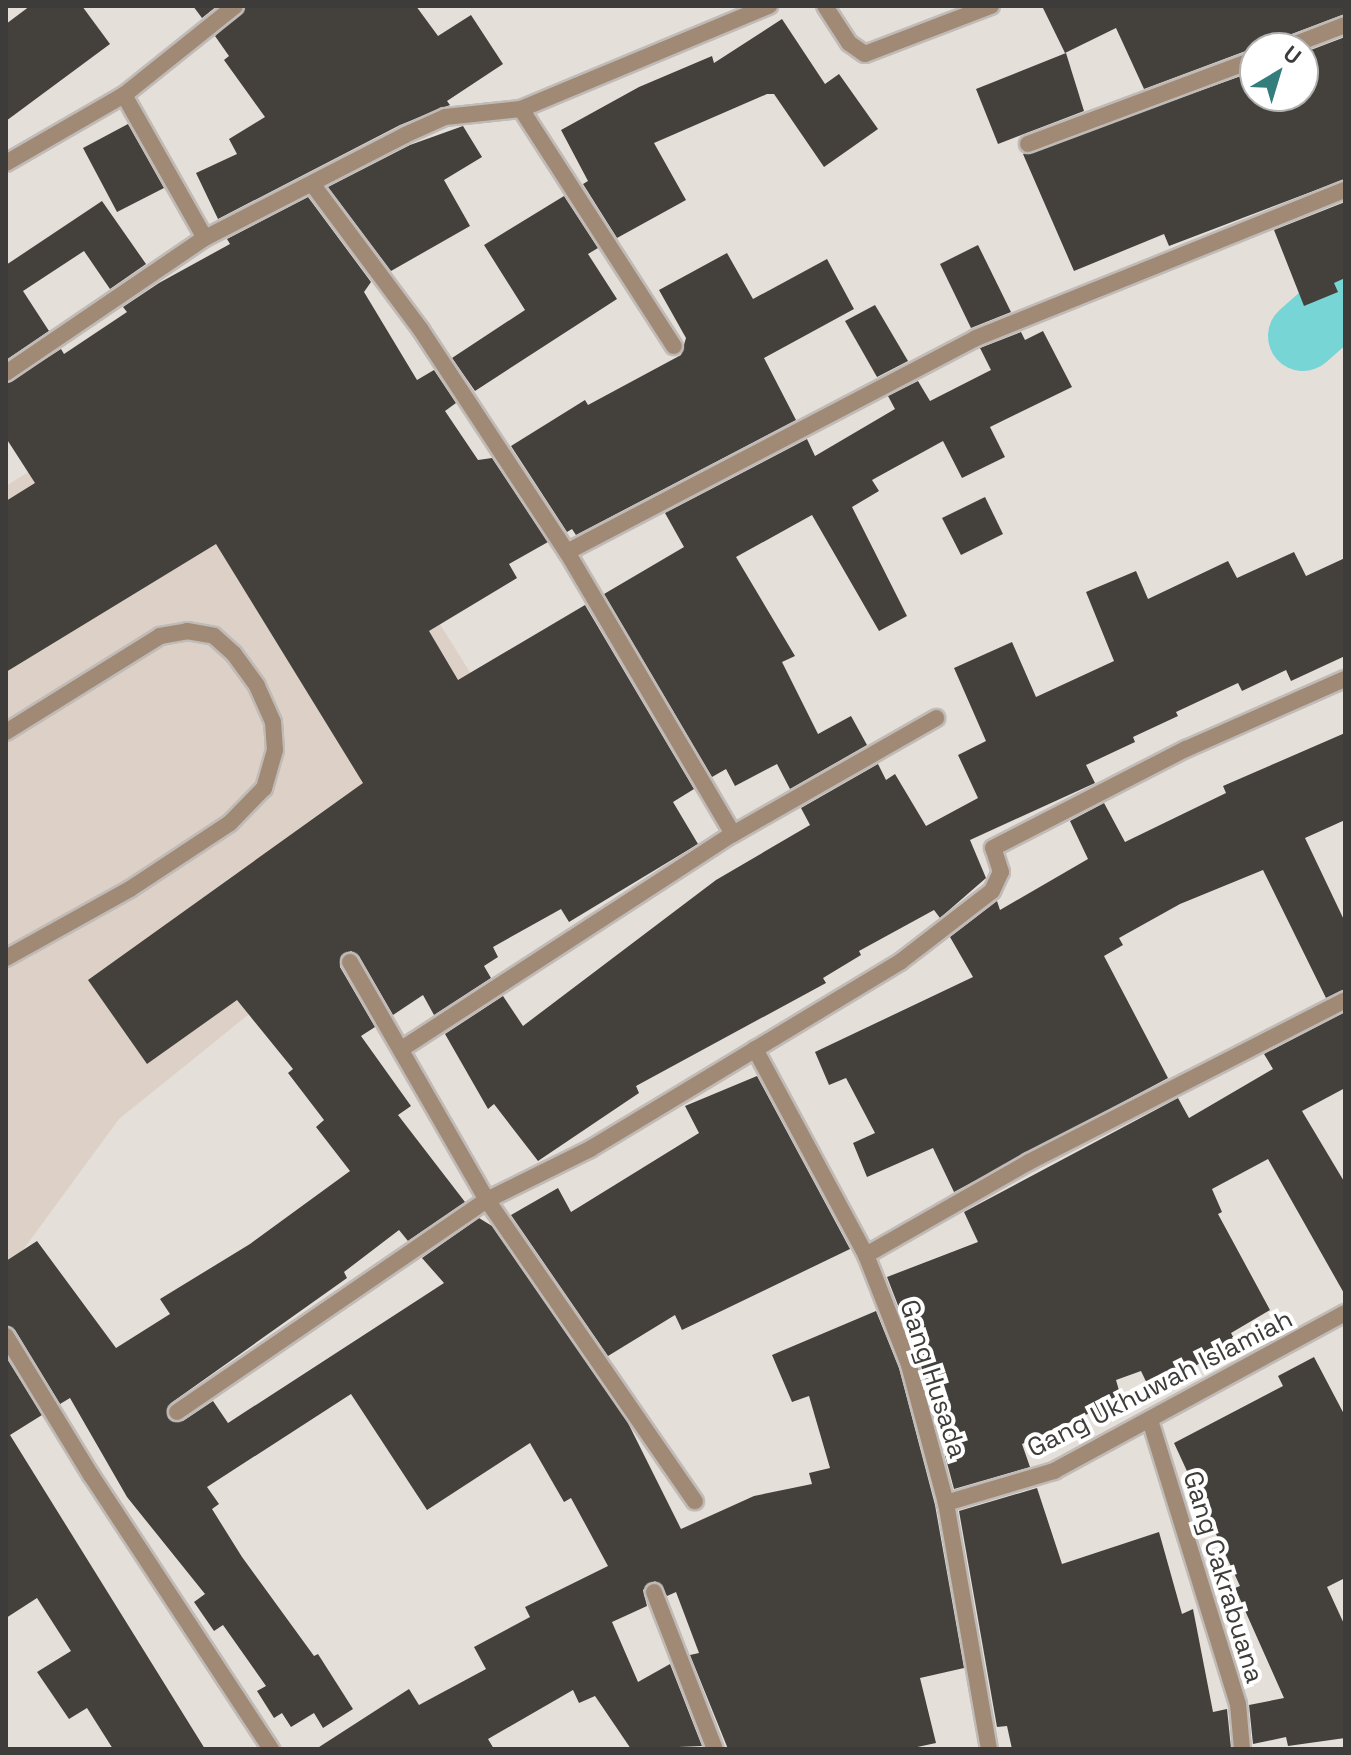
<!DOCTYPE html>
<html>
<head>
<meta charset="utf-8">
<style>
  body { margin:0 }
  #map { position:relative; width:1351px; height:1755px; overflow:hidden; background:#e5dfda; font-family:"Space Grotesk",sans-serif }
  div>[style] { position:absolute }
  .built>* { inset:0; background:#ddd1c7 }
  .river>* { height:70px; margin:-35px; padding:0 35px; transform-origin:35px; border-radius:35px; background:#77d5d5 }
  .building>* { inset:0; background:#44403c }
  .roads { filter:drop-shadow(2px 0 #c0bbb7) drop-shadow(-2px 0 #c0bbb7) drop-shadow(0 2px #c0bbb7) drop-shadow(0 -2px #c0bbb7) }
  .service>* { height:16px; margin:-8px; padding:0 8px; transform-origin:8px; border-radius:8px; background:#a08975 }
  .minor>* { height:16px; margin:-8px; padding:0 8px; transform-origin:8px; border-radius:8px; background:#a08975 }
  span { translate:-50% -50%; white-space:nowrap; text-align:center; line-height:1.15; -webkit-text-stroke:8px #fff; paint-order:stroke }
  .street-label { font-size:26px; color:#3e3c3a }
  .frame { position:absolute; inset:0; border:8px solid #3e3c3a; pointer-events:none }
  .north { position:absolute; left:1239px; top:32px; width:80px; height:80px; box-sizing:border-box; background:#fff; border:2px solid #b2b1b0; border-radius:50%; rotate:38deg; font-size:22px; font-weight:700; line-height:32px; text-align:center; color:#3e3c3a }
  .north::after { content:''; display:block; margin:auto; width:28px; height:36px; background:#347d7d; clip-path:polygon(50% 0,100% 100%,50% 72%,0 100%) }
</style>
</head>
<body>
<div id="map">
  <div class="built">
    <div style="clip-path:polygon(255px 329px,505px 728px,444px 857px,119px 1119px,6px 1273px,6px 486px)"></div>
  </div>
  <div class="river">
    <div style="left:1303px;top:336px;width:56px;rotate:-41.4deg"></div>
  </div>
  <div class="building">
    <div style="clip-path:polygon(30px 6px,82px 6px,110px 44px,6px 121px,6px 24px)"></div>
    <div style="clip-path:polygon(193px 6px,217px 6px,202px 18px)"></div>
    <div style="clip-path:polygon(246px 6px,416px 6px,438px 36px,471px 15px,503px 64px,447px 101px,450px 105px,400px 125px,218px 219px,196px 173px,237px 154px,229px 139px,265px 117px,224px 60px,229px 56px,215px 36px)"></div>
    <div style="clip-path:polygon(1042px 6px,1345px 6px,1345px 14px,1281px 38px,1274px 48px,1251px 49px,1144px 89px,1116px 28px,1065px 53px)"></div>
    <div style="clip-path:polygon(782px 19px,825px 84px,839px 74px,878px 129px,824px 167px,774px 94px,767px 94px,654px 143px,686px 200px,617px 238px,583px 184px,588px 181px,561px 130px,639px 87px,712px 56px,714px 63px)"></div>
    <div style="clip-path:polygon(1345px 37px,1345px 179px,1169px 246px,1164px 234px,1074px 271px,1023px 154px,1255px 71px,1255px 96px,1303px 96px,1303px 53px)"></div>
    <div style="clip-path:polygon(1066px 53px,1084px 111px,998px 144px,976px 89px)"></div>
    <div style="clip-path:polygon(128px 124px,164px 188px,117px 212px,83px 148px)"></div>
    <div style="clip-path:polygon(463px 126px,482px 157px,444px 180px,470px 226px,391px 271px,328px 187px,410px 145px)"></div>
    <div style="clip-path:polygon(564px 196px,598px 248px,588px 254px,617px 299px,475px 391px,452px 358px,525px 310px,484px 245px)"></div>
    <div style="clip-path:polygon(308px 197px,371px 282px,364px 292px,417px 380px,434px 370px,456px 403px,445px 411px,478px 460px,492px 458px,548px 542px,509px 564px,517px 578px,429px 631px,458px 680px,585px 605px,694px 789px,673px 802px,698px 844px,569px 922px,561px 909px,493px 947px,498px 957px,484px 966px,491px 978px,434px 1015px,423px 995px,393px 1015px,359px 956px,351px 951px,341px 956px,340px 967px,375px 1027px,361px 1036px,411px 1106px,398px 1115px,465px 1202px,408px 1241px,399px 1230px,344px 1272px,347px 1278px,171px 1403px,168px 1418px,183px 1421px,213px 1401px,228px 1423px,444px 1283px,422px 1258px,479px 1218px,492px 1226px,627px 1421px,681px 1529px,754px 1496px,812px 1484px,809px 1473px,830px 1468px,809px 1396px,792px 1402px,772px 1355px,876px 1311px,899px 1368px,935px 1505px,964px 1668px,920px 1678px,936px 1743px,908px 1749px,728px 1749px,690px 1655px,699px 1653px,676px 1592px,667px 1596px,655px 1581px,643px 1590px,647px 1606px,612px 1622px,638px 1682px,670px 1664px,702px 1746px,631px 1749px,595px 1696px,579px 1703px,573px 1690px,488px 1739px,494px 1749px,316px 1749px,409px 1689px,419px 1705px,486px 1669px,474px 1647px,530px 1617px,525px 1607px,608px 1566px,571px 1498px,564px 1502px,530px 1443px,427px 1510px,351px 1394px,207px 1487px,219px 1504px,212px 1509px,242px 1557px,314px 1656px,318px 1654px,353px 1709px,323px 1728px,314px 1713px,291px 1727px,282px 1713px,274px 1718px,257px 1691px,266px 1686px,223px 1625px,214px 1631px,194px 1602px,205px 1594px,127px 1497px,70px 1398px,60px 1404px,15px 1330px,6px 1325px,6px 1261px,37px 1241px,116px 1348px,170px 1314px,160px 1299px,250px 1244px,350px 1171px,316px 1127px,324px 1120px,288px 1073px,293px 1069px,237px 1000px,147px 1064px,88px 980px,363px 783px,216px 544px,6px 672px,6px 501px,35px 483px,6px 438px,6px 384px,61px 349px,64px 354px,127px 312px,123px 307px,159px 283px,230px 244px,227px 239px)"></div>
    <div style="clip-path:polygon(102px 201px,146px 264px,110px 289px,84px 251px,23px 291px,49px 331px,6px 360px,6px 265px)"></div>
    <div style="clip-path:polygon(1345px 202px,1345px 278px,1334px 283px,1338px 292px,1304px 306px,1274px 230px)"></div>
    <div style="clip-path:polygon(978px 245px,1011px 312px,971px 328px,940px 264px)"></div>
    <div style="clip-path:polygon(727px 253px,753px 299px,827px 259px,854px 309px,764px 358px,796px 420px,576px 535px,572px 529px,567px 532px,511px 446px,585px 400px,588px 405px,681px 355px,686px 338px,659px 290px)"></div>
    <div style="clip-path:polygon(875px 305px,908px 361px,877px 377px,845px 321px)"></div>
    <div style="clip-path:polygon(1043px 331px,1072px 387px,990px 427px,1005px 457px,962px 478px,943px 441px,872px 480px,879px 491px,852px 507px,907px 616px,879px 631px,812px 515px,736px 557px,795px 656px,782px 662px,818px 734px,851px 716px,867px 745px,790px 789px,777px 764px,735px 786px,726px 769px,712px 777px,604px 594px,684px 547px,665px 513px,807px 439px,815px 456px,895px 409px,888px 396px,918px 381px,930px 401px,991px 370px,980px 348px,1021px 332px,1025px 340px)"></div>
    <div style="clip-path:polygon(985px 497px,1003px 534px,961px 555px,942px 518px)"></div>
    <div style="clip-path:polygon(1294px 552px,1306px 576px,1345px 558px,1345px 656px,1291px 681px,1286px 670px,1242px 691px,1238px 683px,1176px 712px,1178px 716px,1133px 737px,1135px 742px,1086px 765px,1095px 783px,970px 840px,986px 878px,940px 918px,934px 910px,859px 951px,861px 955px,823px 978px,826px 983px,636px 1086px,639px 1093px,538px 1161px,494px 1104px,488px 1109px,445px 1034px,503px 996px,523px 1026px,716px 880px,810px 825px,801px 808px,878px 764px,886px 780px,895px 774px,926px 826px,978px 798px,958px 755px,986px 741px,954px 668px,1012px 642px,1036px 697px,1114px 661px,1086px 592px,1136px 571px,1148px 599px,1228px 561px,1237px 578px)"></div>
    <div style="clip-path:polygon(1345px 733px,1345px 820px,1305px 838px,1345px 922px,1345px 989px,1326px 998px,1263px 870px,1180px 904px,1119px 938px,1123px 945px,1104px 956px,1168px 1078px,954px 1192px,933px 1148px,867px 1177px,853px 1143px,875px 1133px,846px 1078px,829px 1085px,815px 1052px,973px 977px,950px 937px,997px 901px,1000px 910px,1088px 859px,1070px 821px,1104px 803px,1125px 842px,1226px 793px,1223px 786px)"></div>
    <div style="clip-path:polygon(1345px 1012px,1345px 1088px,1302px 1111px,1345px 1183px,1345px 1295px,1268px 1159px,1212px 1189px,1222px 1212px,1218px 1214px,1270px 1310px,1231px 1333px,1236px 1342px,1151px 1392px,1141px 1371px,1116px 1380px,1124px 1408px,1097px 1423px,1092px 1412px,1022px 1444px,1030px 1467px,954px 1489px,920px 1362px,887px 1277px,978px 1242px,964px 1212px,1178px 1098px,1189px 1118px,1273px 1069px,1264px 1054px)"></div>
    <div style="clip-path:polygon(757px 1076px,850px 1249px,682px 1330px,675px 1315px,608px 1356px,511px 1215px,558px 1188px,571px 1212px,699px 1133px,685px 1106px)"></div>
    <div style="clip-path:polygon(6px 1357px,42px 1415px,10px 1435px,205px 1749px,113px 1749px,87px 1708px,69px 1719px,37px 1672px,71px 1651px,37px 1598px,6px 1618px)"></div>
    <div style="clip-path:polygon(1314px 1357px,1345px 1416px,1345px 1578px,1327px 1587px,1345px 1626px,1345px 1738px,1288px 1746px,1286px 1737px,1253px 1744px,1249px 1705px,1284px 1698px,1235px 1588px,1240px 1586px,1174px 1443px,1283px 1386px,1278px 1376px)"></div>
    <div style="clip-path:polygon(1037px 1488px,1062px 1564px,1159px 1532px,1182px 1614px,1193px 1609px,1213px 1712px,1227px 1709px,1231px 1748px,1012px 1749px,1007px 1726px,997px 1727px,959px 1511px)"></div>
  </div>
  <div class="roads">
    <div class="service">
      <div style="left:124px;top:95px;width:164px;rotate:60.5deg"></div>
      <div style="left:6px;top:732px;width:181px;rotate:-31.9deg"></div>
      <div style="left:160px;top:636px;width:27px;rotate:-10deg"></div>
      <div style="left:187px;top:631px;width:27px;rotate:10deg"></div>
      <div style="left:214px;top:636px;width:27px;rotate:42deg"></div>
      <div style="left:234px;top:654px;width:39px;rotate:54deg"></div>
      <div style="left:257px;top:686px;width:39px;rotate:66deg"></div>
      <div style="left:273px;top:722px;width:28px;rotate:86deg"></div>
      <div style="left:275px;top:750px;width:40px;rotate:106deg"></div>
      <div style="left:264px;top:788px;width:49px;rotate:134.2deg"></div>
      <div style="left:230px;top:823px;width:120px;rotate:146.6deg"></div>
      <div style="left:130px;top:889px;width:142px;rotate:150.9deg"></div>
    </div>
    <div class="minor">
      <div style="left:825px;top:6px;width:44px;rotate:57deg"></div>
      <div style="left:849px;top:43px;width:19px;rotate:35deg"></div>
      <div style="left:865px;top:54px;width:135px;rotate:-20.9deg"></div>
      <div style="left:1285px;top:48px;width:64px;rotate:-21deg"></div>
      <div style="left:521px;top:109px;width:282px;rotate:57.2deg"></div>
      <div style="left:1028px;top:144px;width:242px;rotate:-20.5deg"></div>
      <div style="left:6px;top:163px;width:136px;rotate:-30deg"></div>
      <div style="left:124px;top:95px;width:142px;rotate:-38.7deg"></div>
      <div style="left:313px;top:185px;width:181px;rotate:53.3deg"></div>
      <div style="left:421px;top:330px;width:266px;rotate:56.7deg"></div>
      <div style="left:567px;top:552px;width:327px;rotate:59.5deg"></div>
      <div style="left:6px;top:373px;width:240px;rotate:-34.2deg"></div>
      <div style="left:205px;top:238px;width:225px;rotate:-27.2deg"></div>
      <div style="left:405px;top:135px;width:44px;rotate:-24.2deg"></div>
      <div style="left:445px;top:117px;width:76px;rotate:-6deg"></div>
      <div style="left:521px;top:109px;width:269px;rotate:-22.6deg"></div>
      <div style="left:567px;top:552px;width:462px;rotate:-27.6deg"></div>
      <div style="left:976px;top:338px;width:398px;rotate:-21.9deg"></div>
      <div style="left:350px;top:962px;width:275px;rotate:60.1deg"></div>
      <div style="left:487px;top:1200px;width:366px;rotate:55.4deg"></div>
      <div style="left:403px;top:1048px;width:393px;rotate:-33deg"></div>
      <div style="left:733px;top:834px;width:234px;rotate:-29.7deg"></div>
      <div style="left:755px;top:1049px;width:234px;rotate:61.7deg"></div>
      <div style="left:866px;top:1255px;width:118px;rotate:68.6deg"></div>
      <div style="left:909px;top:1365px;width:143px;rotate:75deg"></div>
      <div style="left:946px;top:1503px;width:250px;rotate:80.1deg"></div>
      <div style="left:866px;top:1255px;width:188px;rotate:-29.7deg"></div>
      <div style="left:1029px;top:1162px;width:355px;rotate:-27.1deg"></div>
      <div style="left:6px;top:1336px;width:163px;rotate:58.6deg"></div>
      <div style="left:91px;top:1475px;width:328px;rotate:56.7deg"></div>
      <div style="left:177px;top:1412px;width:376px;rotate:-34.4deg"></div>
      <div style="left:487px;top:1200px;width:115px;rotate:-26.3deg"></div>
      <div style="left:590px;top:1149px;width:362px;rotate:-31.1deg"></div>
      <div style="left:900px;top:962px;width:116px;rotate:-37.7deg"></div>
      <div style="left:992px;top:891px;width:21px;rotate:-65deg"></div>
      <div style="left:1001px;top:872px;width:25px;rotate:-108deg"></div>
      <div style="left:993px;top:848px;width:217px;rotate:-27.2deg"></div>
      <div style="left:1186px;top:749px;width:174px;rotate:-23.8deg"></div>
      <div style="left:1150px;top:1420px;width:297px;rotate:72.8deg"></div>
      <div style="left:1238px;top:1704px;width:45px;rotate:84.9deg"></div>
      <div style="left:946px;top:1503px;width:113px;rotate:-16.5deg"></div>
      <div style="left:1054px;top:1471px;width:331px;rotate:-28.5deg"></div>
      <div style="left:654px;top:1592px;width:168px;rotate:68.8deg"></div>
    </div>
  </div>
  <div class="street-label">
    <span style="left:933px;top:1379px;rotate:72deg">Gang Husada</span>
    <span style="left:1160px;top:1384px;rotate:-27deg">Gang Ukhuwah Islamiah</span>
    <span style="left:1223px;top:1577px;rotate:73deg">Gang Cakrabuana</span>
  </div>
  <div class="frame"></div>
  <div class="north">U</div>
</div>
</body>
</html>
